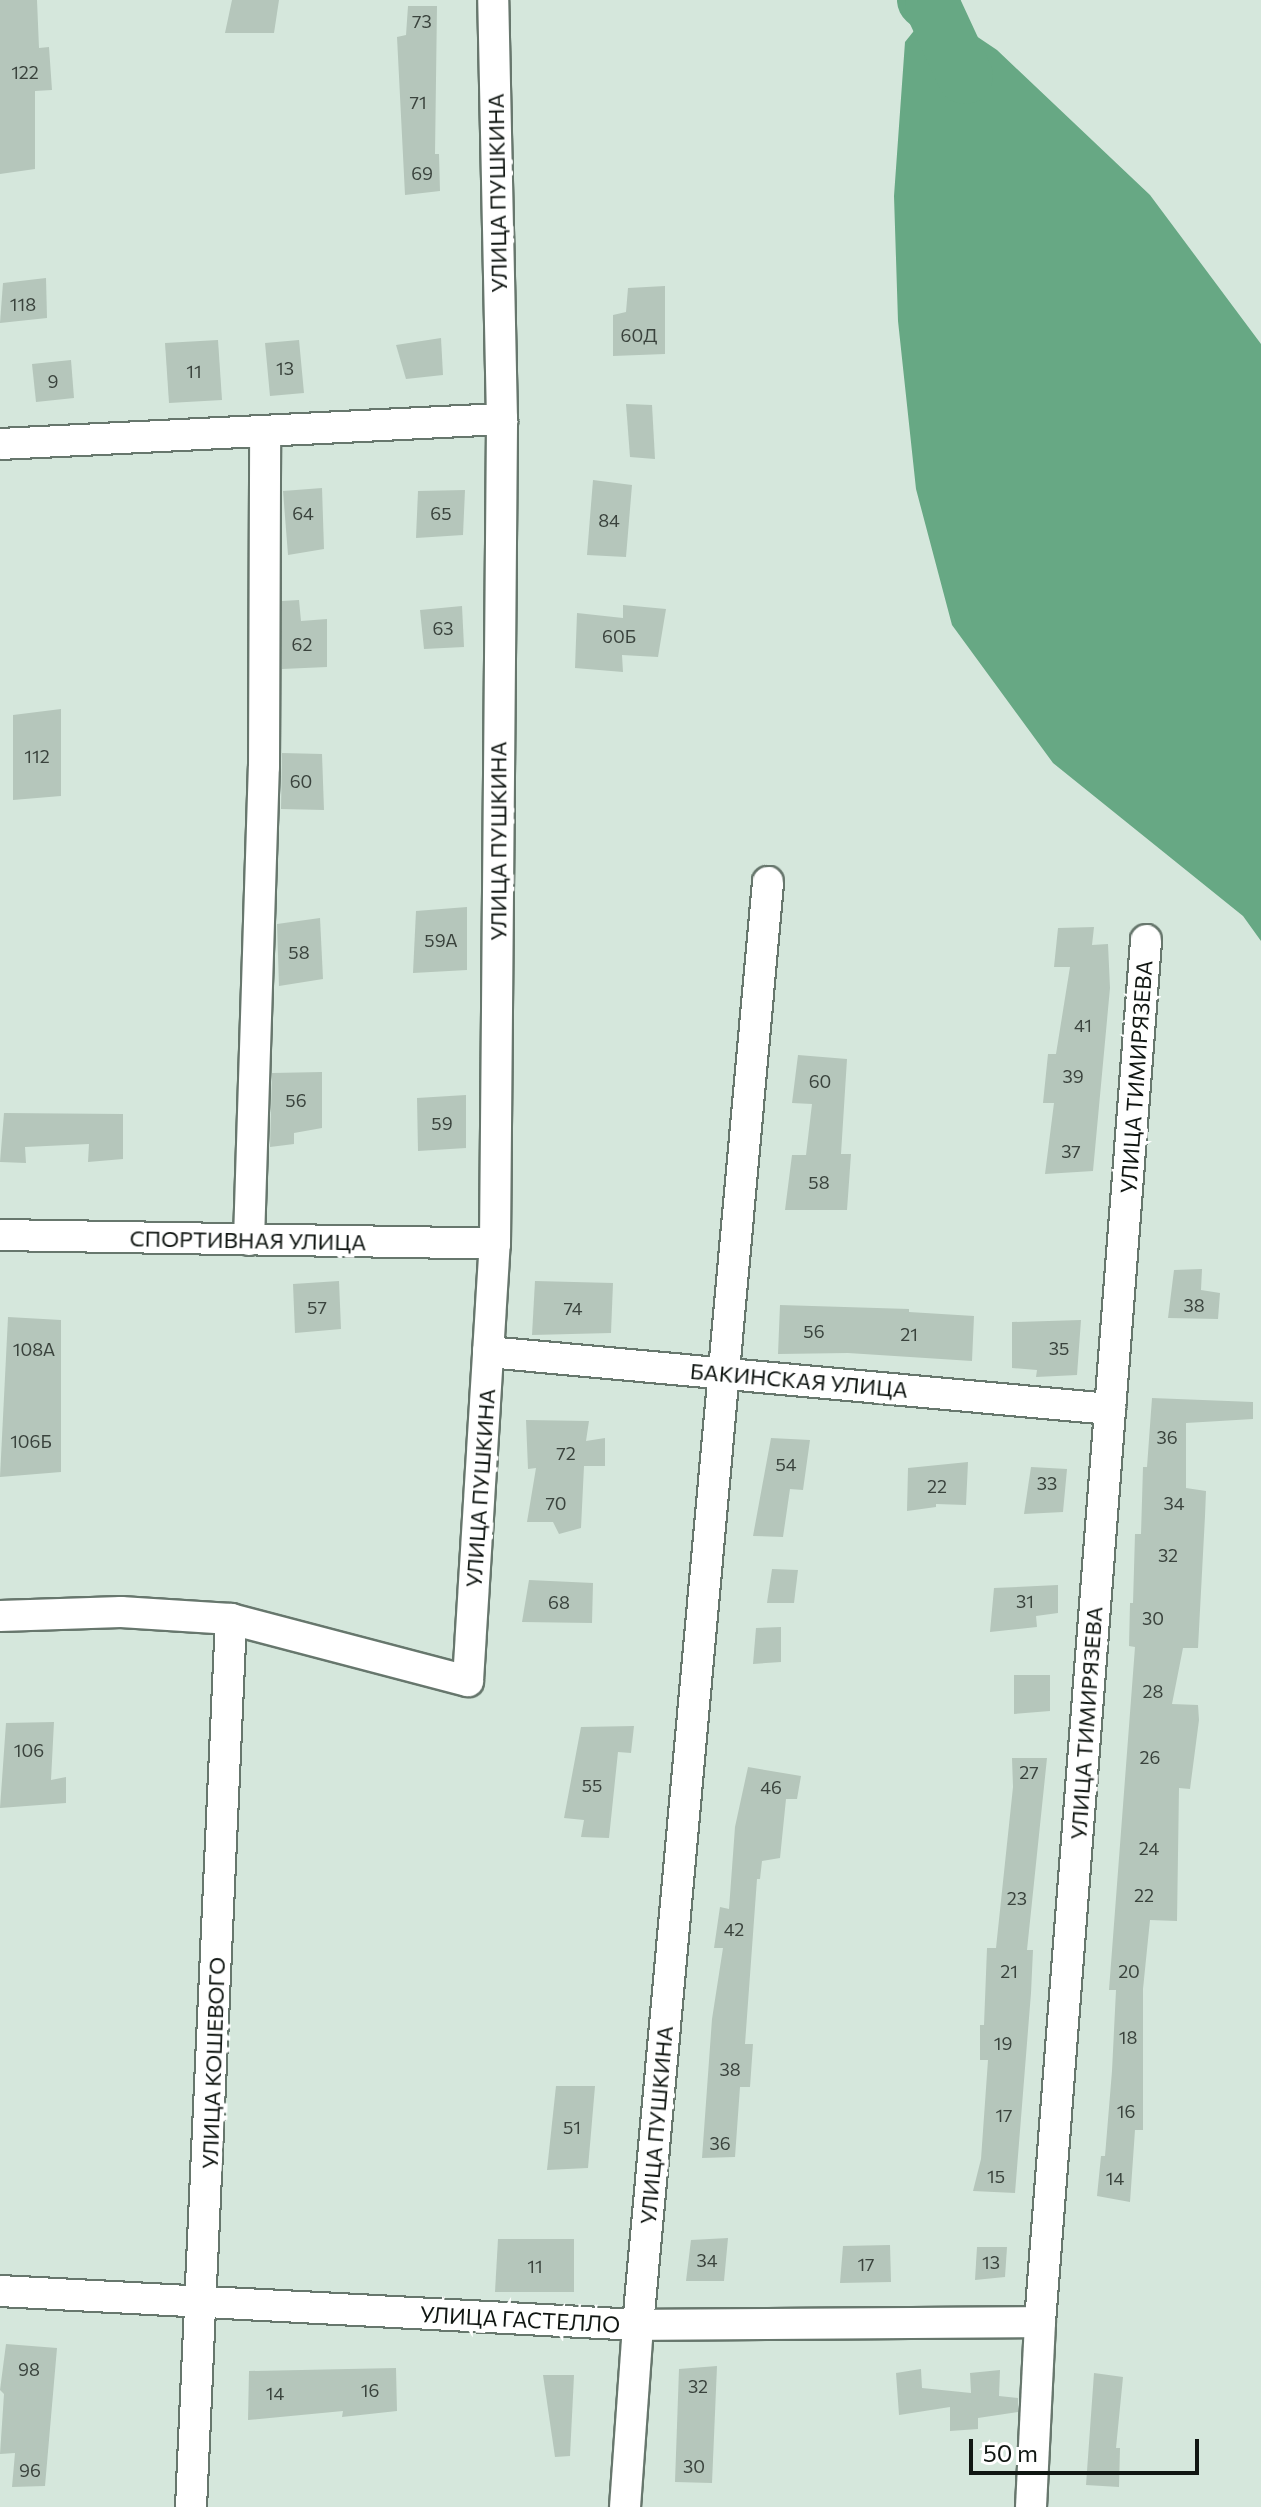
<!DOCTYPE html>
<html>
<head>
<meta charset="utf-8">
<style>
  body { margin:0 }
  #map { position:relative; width:1261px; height:2507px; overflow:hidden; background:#d5e7dc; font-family:Commissioner,sans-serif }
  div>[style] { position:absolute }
  .water>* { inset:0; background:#67a884 }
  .river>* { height:56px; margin:-28px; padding:0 28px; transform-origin:28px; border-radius:28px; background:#67a884 }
  .building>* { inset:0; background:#b5c6bb }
  .roads { filter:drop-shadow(2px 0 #67776d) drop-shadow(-2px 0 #67776d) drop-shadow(0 2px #67776d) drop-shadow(0 -2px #67776d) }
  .street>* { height:30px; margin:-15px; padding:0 15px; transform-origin:15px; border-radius:15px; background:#fff }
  span { translate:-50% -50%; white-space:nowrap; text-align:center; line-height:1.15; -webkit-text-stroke:8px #fff; paint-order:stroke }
  .number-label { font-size:18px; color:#3a433d }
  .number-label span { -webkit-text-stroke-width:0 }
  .street-label { font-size:22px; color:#111713 }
  .scale { position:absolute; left:969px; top:2439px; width:230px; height:36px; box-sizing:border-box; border:4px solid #111713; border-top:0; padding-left:10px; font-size:24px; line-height:28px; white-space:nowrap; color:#111713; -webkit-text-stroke:6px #fff; paint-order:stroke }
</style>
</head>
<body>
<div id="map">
  <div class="water">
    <div style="clip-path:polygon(933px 7px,997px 50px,1150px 195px,1261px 344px,1261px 941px,1243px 916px,1053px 763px,952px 625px,916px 489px,898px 321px,894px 196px,905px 42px)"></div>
  </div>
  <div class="river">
    <div style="left:925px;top:0;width:11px;rotate:41deg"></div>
    <div style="left:933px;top:7px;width:76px;rotate:65.1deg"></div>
  </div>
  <div class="building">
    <div style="clip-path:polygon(0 0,37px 0,39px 48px,49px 47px,52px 90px,35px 91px,35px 169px,0 174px)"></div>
    <div style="clip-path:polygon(232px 0,279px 0,274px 33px,225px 33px)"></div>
    <div style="clip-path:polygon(408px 6px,437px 6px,435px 154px,439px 154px,440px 191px,405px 195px,397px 37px,406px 35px)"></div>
    <div style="clip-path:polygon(46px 278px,47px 318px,0 323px,3px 283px)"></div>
    <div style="clip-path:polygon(665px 286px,665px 354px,613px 356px,613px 315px,626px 312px,628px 288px)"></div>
    <div style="clip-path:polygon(441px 338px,443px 375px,406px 379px,396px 345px)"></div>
    <div style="clip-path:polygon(218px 340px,222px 400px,169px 403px,165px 343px)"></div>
    <div style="clip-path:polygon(299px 340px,304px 393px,270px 396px,265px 343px)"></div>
    <div style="clip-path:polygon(71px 360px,74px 398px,36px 402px,32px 364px)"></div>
    <div style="clip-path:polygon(626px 404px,652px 405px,655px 459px,630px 457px)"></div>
    <div style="clip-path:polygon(593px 480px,632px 485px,626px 557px,587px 555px)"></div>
    <div style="clip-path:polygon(322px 488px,324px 549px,288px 555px,283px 491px)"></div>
    <div style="clip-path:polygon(465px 490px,463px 535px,416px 538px,418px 491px)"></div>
    <div style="clip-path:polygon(299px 600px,301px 621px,327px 619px,327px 667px,282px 669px,282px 601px)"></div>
    <div style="clip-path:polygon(623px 605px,666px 609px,658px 657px,622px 655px,623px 672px,575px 668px,577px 613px,623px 618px)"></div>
    <div style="clip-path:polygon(462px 606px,464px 647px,424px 649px,420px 610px)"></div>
    <div style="clip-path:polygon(61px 709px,61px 796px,13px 800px,13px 715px)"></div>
    <div style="clip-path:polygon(282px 753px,322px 754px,324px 810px,281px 809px)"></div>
    <div style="clip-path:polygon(467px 907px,467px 970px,413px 973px,416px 911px)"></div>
    <div style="clip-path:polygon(320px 918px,323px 979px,279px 986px,277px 924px)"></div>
    <div style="clip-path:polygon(1094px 927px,1092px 945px,1108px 944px,1110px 988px,1093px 1171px,1045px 1174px,1054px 1103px,1043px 1103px,1048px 1054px,1056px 1054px,1070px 967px,1054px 967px,1058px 928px)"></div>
    <div style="clip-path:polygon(798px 1055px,847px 1059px,841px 1154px,851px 1154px,847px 1210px,785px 1210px,792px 1155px,806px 1155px,812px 1104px,792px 1103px)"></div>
    <div style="clip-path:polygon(322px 1072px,322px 1128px,294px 1133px,294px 1144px,270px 1147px,272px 1073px)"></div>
    <div style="clip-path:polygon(466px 1095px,466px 1148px,418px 1151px,417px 1098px)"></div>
    <div style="clip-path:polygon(4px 1113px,123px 1114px,123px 1159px,88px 1162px,89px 1144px,25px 1147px,26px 1163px,0 1162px)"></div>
    <div style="clip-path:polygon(1202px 1269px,1201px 1290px,1220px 1293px,1218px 1319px,1168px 1318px,1174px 1270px)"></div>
    <div style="clip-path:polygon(339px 1281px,341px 1329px,295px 1333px,293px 1284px)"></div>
    <div style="clip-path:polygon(535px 1281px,613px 1283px,611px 1333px,532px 1335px)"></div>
    <div style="clip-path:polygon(780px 1305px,909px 1309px,909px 1312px,974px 1316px,972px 1361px,848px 1353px,778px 1354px)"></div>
    <div style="clip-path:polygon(8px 1317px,61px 1320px,61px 1472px,0 1477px)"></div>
    <div style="clip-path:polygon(1081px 1320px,1077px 1375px,1036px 1377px,1037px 1370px,1012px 1368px,1012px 1322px)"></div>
    <div style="clip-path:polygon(1152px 1398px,1253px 1402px,1253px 1419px,1186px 1423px,1186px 1488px,1206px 1491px,1205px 1516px,1198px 1648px,1183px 1648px,1172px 1704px,1198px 1705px,1199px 1720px,1190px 1789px,1179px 1788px,1177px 1921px,1150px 1920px,1143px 1989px,1143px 2130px,1135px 2130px,1130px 2202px,1097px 2196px,1101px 2156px,1105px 2156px,1112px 2071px,1116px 1990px,1109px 1990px,1135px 1647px,1129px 1646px,1130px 1603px,1133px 1603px,1135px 1534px,1141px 1534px,1143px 1467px,1147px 1467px)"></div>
    <div style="clip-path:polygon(526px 1420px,589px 1421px,586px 1441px,605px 1438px,605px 1466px,584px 1466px,581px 1528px,559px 1534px,553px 1522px,527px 1522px,536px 1468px,528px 1469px)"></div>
    <div style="clip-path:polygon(771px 1438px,810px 1440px,803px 1490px,790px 1489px,783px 1537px,753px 1536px)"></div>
    <div style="clip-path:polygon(968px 1462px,966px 1505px,936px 1504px,936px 1507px,907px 1511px,908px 1468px)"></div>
    <div style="clip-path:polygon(1031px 1467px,1067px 1469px,1063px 1512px,1024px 1514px)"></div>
    <div style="clip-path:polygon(772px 1569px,798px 1570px,794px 1603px,767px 1603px)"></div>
    <div style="clip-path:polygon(529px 1580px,593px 1583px,592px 1623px,522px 1622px)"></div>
    <div style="clip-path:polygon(1058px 1585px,1058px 1613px,1036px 1616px,1037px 1627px,990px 1632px,994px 1588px)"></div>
    <div style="clip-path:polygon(781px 1627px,781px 1662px,753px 1664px,756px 1628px)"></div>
    <div style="clip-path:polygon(1014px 1675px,1050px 1675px,1050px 1711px,1014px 1714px)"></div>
    <div style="clip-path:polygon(54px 1722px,51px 1780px,66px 1777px,66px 1803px,0 1808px,6px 1723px)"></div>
    <div style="clip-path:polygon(634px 1726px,631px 1753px,618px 1752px,609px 1838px,581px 1837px,584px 1820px,564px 1818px,581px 1727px)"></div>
    <div style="clip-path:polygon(1012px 1758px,1047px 1758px,1027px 1950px,1033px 1950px,1031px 1993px,1015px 2193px,973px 2191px,981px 2159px,988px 2060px,980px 2060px,980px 2025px,984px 2025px,987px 1948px,996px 1948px,1013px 1787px)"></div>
    <div style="clip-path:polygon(748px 1767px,801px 1776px,797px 1799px,786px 1799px,780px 1858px,762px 1861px,760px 1879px,757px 1879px,745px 2044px,753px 2044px,750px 2087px,740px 2087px,735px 2157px,702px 2158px,712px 2019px,723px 1948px,714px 1948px,720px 1907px,729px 1909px,735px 1827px)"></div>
    <div style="clip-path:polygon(556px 2086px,595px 2086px,588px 2168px,547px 2170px)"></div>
    <div style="clip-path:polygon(728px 2238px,724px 2281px,686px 2281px,691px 2240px)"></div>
    <div style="clip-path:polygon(498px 2239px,574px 2239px,574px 2292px,495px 2292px)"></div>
    <div style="clip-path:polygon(890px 2245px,891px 2282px,840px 2283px,843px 2246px)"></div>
    <div style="clip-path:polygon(977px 2247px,1007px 2247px,1005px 2277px,975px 2280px)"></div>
    <div style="clip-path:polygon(6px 2344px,57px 2348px,45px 2486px,12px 2487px,15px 2453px,0 2454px,4px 2394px,0 2390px)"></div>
    <div style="clip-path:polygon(717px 2366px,712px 2483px,675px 2482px,679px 2369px)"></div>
    <div style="clip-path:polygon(396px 2368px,397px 2411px,342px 2417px,343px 2411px,248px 2420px,249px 2371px)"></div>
    <div style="clip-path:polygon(921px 2369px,922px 2388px,971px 2393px,970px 2373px,1000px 2370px,999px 2396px,1018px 2398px,1018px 2412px,978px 2418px,978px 2429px,950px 2431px,950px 2407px,899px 2415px,896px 2373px)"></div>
    <div style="clip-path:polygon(1094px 2373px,1123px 2377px,1116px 2448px,1120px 2448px,1119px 2487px,1086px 2485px)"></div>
    <div style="clip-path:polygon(543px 2375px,574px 2375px,570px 2456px,555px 2457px)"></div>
  </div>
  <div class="roads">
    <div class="street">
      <div style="left:0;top:444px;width:503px;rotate:-2.85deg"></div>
      <div style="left:0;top:1235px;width:495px;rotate:1deg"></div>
      <div style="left:249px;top:1240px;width:473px;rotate:-88.2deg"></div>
      <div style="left:264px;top:767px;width:336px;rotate:-89.8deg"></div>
      <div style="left:488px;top:1352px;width:625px;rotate:5.24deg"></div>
      <div style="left:0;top:1616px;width:121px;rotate:-1.9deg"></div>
      <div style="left:121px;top:1612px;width:110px;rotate:3.6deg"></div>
      <div style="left:231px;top:1619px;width:245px;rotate:14.7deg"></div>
      <div style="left:468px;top:1681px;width:438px;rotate:-86.5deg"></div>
      <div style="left:495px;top:1244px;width:825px;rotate:-89.51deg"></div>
      <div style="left:502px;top:419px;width:419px;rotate:-91.2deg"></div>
      <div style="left:0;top:2291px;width:639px;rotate:3.05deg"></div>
      <div style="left:638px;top:2325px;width:402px;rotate:-0.4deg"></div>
      <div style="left:191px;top:2507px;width:889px;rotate:-87.42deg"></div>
      <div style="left:625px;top:2507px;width:182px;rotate:-85.9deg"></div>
      <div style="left:638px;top:2325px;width:1449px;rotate:-84.85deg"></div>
      <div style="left:1031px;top:2507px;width:185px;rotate:-87.2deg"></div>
      <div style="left:1040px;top:2322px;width:1386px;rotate:-85.61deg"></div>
    </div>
  </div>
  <div class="number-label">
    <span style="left:422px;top:21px">73</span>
    <span style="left:25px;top:72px">122</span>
    <span style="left:418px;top:102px">71</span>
    <span style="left:422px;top:173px">69</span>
    <span style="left:23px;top:304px">118</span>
    <span style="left:639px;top:335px">60Д</span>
    <span style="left:285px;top:368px">13</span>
    <span style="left:194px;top:371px">11</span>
    <span style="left:53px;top:381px">9</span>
    <span style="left:303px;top:513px">64</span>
    <span style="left:441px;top:513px">65</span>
    <span style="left:609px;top:520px">84</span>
    <span style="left:443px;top:628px">63</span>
    <span style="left:619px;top:636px">60Б</span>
    <span style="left:302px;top:644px">62</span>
    <span style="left:37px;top:756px">112</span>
    <span style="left:301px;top:781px">60</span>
    <span style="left:441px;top:940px">59А</span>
    <span style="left:299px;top:952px">58</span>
    <span style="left:1083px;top:1025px">41</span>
    <span style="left:1073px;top:1076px">39</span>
    <span style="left:820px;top:1081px">60</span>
    <span style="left:296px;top:1100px">56</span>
    <span style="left:442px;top:1123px">59</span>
    <span style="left:1071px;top:1151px">37</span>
    <span style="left:819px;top:1182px">58</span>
    <span style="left:1194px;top:1305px">38</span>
    <span style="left:317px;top:1307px">57</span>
    <span style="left:573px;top:1308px">74</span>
    <span style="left:814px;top:1331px">56</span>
    <span style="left:909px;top:1334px">21</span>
    <span style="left:1059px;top:1348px">35</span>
    <span style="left:34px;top:1349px">108А</span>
    <span style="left:1167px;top:1437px">36</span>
    <span style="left:31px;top:1441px">106Б</span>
    <span style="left:566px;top:1453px">72</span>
    <span style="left:786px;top:1464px">54</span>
    <span style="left:1047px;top:1483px">33</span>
    <span style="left:937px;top:1486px">22</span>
    <span style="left:556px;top:1503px">70</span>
    <span style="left:1174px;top:1503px">34</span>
    <span style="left:1168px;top:1555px">32</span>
    <span style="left:1025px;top:1601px">31</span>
    <span style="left:559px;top:1602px">68</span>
    <span style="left:1153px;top:1618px">30</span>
    <span style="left:1153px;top:1691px">28</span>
    <span style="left:29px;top:1750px">106</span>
    <span style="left:1150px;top:1757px">26</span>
    <span style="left:1029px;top:1772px">27</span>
    <span style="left:592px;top:1785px">55</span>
    <span style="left:771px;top:1787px">46</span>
    <span style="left:1149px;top:1848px">24</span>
    <span style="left:1144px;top:1895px">22</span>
    <span style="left:1017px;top:1898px">23</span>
    <span style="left:734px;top:1929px">42</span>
    <span style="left:1009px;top:1971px">21</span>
    <span style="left:1129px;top:1971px">20</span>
    <span style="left:1128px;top:2037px">18</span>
    <span style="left:1003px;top:2043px">19</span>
    <span style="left:730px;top:2069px">38</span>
    <span style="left:1126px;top:2111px">16</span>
    <span style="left:1004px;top:2115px">17</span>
    <span style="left:572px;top:2127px">51</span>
    <span style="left:720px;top:2143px">36</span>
    <span style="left:996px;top:2176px">15</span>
    <span style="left:1115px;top:2178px">14</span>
    <span style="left:707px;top:2260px">34</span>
    <span style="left:991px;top:2262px">13</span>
    <span style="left:866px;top:2264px">17</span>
    <span style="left:535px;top:2266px">11</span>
    <span style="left:29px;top:2369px">98</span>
    <span style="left:698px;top:2386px">32</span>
    <span style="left:370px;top:2390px">16</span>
    <span style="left:275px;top:2393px">14</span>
    <span style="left:694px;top:2466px">30</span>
    <span style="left:30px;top:2470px">96</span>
  </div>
  <div class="street-label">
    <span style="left:497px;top:193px;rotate:-91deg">УЛИЦА ПУШКИНА</span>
    <span style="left:498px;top:841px;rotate:-90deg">УЛИЦА ПУШКИНА</span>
    <span style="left:1136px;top:1077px;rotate:-86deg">УЛИЦА ТИМИРЯЗЕВА</span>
    <span style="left:248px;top:1240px;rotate:1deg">СПОРТИВНАЯ УЛИЦА</span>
    <span style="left:799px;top:1380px;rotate:5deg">БАКИНСКАЯ УЛИЦА</span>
    <span style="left:480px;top:1488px;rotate:-86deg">УЛИЦА ПУШКИНА</span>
    <span style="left:1086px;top:1723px;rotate:-86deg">УЛИЦА ТИМИРЯЗЕВА</span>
    <span style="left:213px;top:2063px;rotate:-88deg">УЛИЦА КОШЕВОГО</span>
    <span style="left:656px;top:2125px;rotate:-85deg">УЛИЦА ПУШКИНА</span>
    <span style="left:520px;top:2319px;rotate:3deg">УЛИЦА ГАСТЕЛЛО</span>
  </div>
  <div class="scale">50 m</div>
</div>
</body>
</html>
